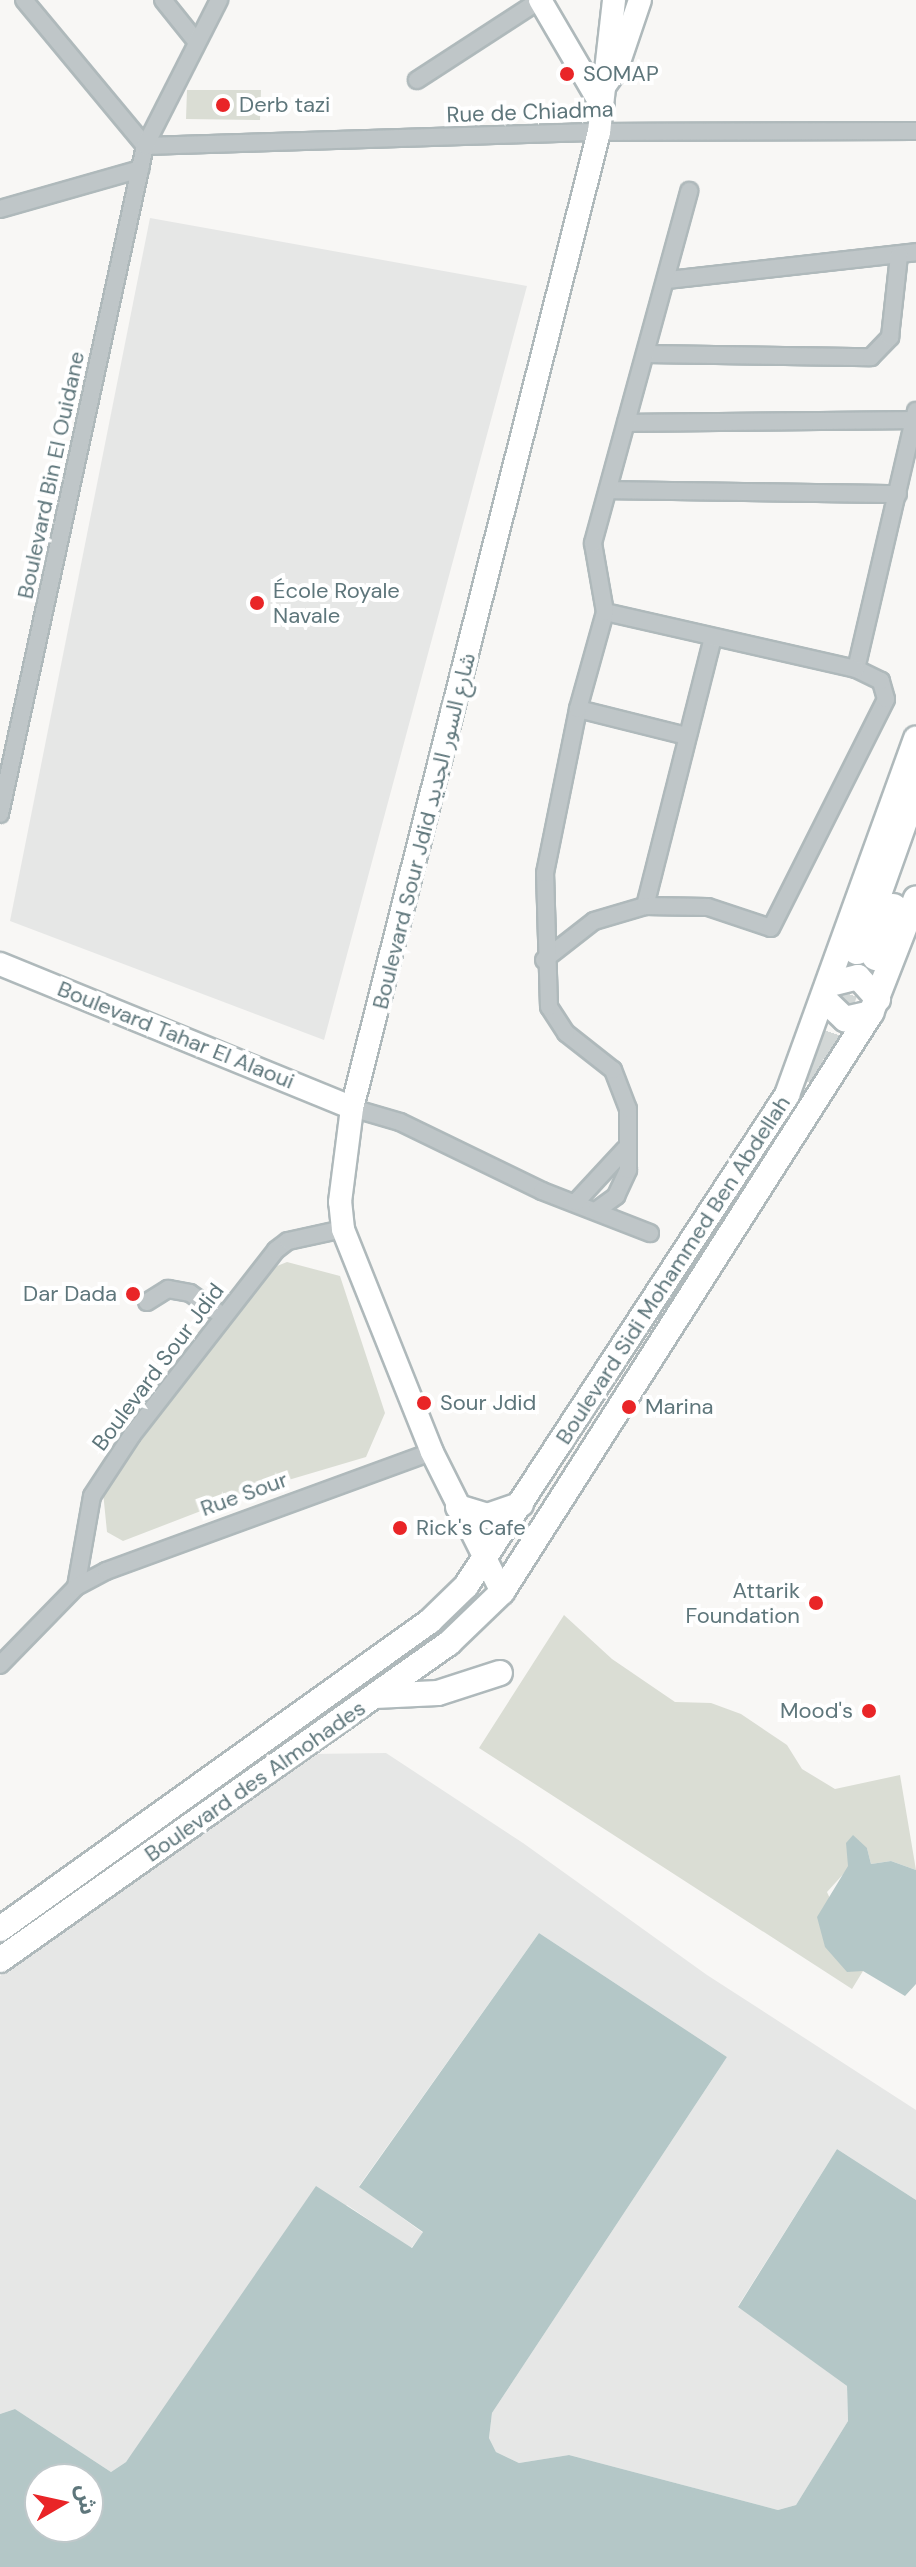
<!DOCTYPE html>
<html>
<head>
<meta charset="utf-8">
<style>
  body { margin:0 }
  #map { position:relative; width:916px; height:2567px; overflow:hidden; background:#f8f7f5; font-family:"DM Sans","Noto Sans Arabic",sans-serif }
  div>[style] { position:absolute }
  .built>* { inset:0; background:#e6e7e6 }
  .green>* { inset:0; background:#daddd4 }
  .water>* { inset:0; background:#b4c7c7 }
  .highway-tunnel>* { height:28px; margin-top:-14px; transform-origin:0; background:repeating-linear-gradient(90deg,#d2d7d6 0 28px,transparent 0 42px) }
  .roads { filter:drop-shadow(2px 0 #afb9bb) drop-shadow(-2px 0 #afb9bb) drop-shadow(0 2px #afb9bb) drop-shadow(0 -2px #afb9bb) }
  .street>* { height:16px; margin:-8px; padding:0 8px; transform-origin:8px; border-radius:8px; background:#bfc6c8 }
  .secondary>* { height:22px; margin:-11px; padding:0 11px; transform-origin:11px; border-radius:11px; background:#fff }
  .primary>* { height:24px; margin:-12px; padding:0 12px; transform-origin:12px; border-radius:12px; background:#fff }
  .highway>* { height:28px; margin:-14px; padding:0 14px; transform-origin:14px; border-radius:14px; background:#fff }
  .dots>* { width:22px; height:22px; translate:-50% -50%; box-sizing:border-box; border:4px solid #fff; border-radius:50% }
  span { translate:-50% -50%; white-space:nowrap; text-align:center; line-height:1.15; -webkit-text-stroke:8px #fff; paint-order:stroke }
  .poi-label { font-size:22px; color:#5e767b }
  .left { translate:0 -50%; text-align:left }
  .right { translate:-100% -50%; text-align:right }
  .street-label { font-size:22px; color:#5e767b }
  .north { position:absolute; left:24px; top:2463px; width:80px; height:80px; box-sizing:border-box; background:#fff; border:2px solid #bfc8ca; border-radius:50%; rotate:81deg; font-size:22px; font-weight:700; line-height:32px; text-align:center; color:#5e767b }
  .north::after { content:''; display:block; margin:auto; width:28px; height:36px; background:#e92527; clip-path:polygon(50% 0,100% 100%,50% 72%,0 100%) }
</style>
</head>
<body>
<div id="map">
  <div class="built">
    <div style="clip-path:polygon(150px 218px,527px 286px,324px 1040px,10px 921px)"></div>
    <div style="clip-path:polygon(386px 1753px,523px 1843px,707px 1975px,916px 2110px,916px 2200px,837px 2149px,738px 2306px,847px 2386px,848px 2421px,796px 2505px,778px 2510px,569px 2455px,519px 2463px,496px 2452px,489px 2438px,492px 2413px,727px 2057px,539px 1933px,359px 2186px,423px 2233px,411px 2248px,347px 2205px,126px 2462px,111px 2472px,15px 2409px,0 2414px,0 1976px,309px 1754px)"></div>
  </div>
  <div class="green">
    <div style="clip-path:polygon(187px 90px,261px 90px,260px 120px,186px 119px)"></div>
    <div style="clip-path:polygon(287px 1262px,340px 1276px,385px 1413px,366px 1457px,258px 1489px,123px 1541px,107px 1532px,103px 1492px,267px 1270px)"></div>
    <div style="clip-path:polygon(564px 1615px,612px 1659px,675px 1702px,711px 1703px,741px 1714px,787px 1745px,802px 1769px,835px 1789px,900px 1775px,916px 1870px,891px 1861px,871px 1864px,867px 1848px,827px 1892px,863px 1971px,852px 1989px,479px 1748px)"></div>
  </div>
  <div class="water">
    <div style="clip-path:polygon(853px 1835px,867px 1848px,871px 1864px,891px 1861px,916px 1870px,916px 1984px,905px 1996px,863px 1971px,847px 1972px,825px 1947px,817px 1917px,848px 1866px,846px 1843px)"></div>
    <div style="clip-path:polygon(evenodd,539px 1933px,727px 2057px,492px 2413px,489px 2438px,496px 2452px,519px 2463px,569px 2455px,778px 2510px,796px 2505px,848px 2421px,847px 2386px,738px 2307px,837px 2149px,916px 2200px,916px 2567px,0 2567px,0 2414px,15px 2409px,111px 2472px,126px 2462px,316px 2186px,412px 2248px,423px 2232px,359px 2187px,539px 1933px,88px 2479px,88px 2527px,40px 2527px,40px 2479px,88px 2479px)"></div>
  </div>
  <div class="highway-tunnel">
    <div style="left:740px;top:1188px;width:153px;rotate:-57.6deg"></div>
    <div style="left:822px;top:1059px;width:114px;rotate:-72.2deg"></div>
    <div style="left:301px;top:1734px;width:128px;rotate:-37deg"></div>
    <div style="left:403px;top:1657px;width:58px;rotate:-42.2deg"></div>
  </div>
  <div class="roads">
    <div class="street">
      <div style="left:24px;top:0;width:190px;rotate:50.3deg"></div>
      <div style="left:163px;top:0;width:51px;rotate:51.3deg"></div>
      <div style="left:417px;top:80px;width:147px;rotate:-33deg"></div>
      <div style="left:145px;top:146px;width:454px;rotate:-1.8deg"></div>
      <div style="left:599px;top:132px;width:317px;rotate:-0.2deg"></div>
      <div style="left:0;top:209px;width:146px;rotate:-15.9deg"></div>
      <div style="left:668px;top:280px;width:250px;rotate:-6.4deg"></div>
      <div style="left:646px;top:354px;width:225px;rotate:0.8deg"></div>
      <div style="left:871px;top:357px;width:28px;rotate:-46deg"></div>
      <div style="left:890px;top:337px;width:82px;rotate:-83.7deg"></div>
      <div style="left:626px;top:423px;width:287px;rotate:-0.6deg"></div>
      <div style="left:608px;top:490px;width:290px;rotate:0.8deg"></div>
      <div style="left:856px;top:669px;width:265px;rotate:-76.9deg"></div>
      <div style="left:578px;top:709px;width:111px;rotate:14deg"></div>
      <div style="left:0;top:814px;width:684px;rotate:-77.75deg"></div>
      <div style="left:145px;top:146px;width:164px;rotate:-63.1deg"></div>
      <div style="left:645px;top:906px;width:277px;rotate:-75.8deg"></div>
      <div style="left:544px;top:960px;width:63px;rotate:-38deg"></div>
      <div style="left:594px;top:921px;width:53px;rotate:-16.4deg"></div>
      <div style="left:645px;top:906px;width:63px;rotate:0.9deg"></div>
      <div style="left:708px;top:907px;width:66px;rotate:18.4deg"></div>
      <div style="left:771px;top:928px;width:256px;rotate:-63.3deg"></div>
      <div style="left:886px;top:699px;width:19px;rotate:-106deg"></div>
      <div style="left:881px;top:681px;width:28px;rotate:-154deg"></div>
      <div style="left:856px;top:669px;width:257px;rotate:-167.2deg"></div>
      <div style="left:352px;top:1108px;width:50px;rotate:16.3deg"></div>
      <div style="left:400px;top:1122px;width:158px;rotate:25.9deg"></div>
      <div style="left:542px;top:1191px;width:116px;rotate:21.3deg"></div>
      <div style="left:576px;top:1202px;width:72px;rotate:-47.2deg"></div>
      <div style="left:597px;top:1210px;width:24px;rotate:-36deg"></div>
      <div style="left:616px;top:1196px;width:29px;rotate:-65deg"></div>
      <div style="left:628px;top:1170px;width:61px;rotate:-90deg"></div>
      <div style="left:628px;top:1109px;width:42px;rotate:-111deg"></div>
      <div style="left:613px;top:1070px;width:60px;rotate:-141.8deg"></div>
      <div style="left:566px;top:1033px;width:31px;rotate:-123deg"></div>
      <div style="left:549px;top:1007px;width:134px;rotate:-91.7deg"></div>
      <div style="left:545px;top:873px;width:167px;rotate:-78.6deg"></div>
      <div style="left:578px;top:709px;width:101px;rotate:-74.4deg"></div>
      <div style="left:605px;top:612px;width:70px;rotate:-99.9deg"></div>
      <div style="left:593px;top:543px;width:365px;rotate:-74.7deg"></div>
      <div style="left:147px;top:1302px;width:25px;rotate:-32deg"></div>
      <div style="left:168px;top:1289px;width:22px;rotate:10deg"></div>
      <div style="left:190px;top:1293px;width:38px;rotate:35deg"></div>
      <div style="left:76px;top:1587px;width:92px;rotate:-80deg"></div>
      <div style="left:92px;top:1496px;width:73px;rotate:-56.7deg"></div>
      <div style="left:132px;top:1435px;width:234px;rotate:-52.1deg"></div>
      <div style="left:276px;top:1250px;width:15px;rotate:-37deg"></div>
      <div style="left:288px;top:1241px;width:56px;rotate:-12.3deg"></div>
      <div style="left:0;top:1665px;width:109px;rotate:-45.7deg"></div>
      <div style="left:76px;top:1587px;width:34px;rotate:-28deg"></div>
      <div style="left:106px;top:1571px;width:347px;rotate:-20.1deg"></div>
    </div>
    <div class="secondary">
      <div style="left:540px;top:0;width:125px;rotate:59.7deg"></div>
      <div style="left:606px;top:84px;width:19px;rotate:-55deg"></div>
      <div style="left:617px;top:68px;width:72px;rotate:-71.3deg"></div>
      <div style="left:0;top:964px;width:380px;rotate:22.2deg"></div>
      <div style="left:502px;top:1592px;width:157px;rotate:-116.6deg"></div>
      <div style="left:432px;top:1452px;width:240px;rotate:-111.8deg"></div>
      <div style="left:343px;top:1229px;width:27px;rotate:-96deg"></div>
      <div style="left:340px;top:1202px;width:95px;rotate:-82.7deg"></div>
      <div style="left:352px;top:1108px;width:1007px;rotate:-75.8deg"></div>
      <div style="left:599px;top:132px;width:133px;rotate:-83.5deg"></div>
    </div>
    <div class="primary">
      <div style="left:830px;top:984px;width:29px;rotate:-14deg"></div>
      <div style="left:858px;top:977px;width:30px;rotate:48deg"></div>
      <div style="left:825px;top:1000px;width:28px;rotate:44deg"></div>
      <div style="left:845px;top:1019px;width:27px;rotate:-13deg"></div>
      <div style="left:458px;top:1507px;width:30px;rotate:17deg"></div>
      <div style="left:487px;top:1516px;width:36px;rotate:-19deg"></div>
      <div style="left:375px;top:1696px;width:63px;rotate:-2.7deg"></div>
      <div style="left:438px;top:1693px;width:65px;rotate:-17.9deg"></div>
      <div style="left:0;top:1929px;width:529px;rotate:-35.61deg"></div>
      <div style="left:430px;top:1621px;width:50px;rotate:-44.2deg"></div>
      <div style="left:466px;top:1586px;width:587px;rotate:-56.82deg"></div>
      <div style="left:787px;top:1095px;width:379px;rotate:-70.1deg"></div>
      <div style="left:0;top:1960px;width:550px;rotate:-35.22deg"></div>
      <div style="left:449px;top:1643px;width:74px;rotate:-43.9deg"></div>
      <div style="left:502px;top:1592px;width:687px;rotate:-57.49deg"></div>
      <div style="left:871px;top:1013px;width:123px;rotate:-68.6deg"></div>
    </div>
    <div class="highway">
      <div style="left:857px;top:950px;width:176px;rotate:-70.4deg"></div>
      <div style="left:876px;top:956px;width:51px;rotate:-70.5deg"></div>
    </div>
  </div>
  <div class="dots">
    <div style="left:567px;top:74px;background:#e92527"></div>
    <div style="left:223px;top:105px;background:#e92527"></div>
    <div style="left:257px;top:603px;background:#e92527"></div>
    <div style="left:133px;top:1294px;background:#e92527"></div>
    <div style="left:424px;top:1403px;background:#e92527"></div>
    <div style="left:629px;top:1407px;background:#e92527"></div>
    <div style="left:400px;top:1528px;background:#e92527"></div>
    <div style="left:816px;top:1603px;background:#e92527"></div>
    <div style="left:869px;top:1711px;background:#e92527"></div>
  </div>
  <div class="poi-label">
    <span class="left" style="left:583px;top:74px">SOMAP</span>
    <span class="left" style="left:239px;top:105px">Derb tazi</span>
    <span class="left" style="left:273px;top:603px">École Royale<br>Navale</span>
    <span class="right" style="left:117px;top:1294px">Dar Dada</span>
    <span class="left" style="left:440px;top:1403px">Sour Jdid</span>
    <span class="left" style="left:645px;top:1407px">Marina</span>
    <span class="left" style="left:416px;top:1528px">Rick's Cafe</span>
    <span class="right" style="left:800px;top:1603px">Attarik<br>Foundation</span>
    <span class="right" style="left:853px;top:1711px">Mood's</span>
  </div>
  <div class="street-label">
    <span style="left:530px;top:112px;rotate:-2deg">Rue de Chiadma</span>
    <span style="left:51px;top:475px;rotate:-78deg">Boulevard Bin El Ouidane</span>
    <span style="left:424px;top:831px;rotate:-76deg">Boulevard Sour Jdid شارع السور الجديد</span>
    <span style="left:176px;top:1035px;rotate:22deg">Boulevard Tahar El Alaoui</span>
    <span style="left:673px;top:1270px;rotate:-57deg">Boulevard Sidi Mohammed Ben Abdellah</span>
    <span style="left:158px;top:1367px;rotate:-53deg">Boulevard Sour Jdid</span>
    <span style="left:244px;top:1494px;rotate:-20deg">Rue Sour</span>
    <span style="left:255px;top:1781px;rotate:-35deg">Boulevard des Almohades</span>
  </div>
  <div class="north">ش</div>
</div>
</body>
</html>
